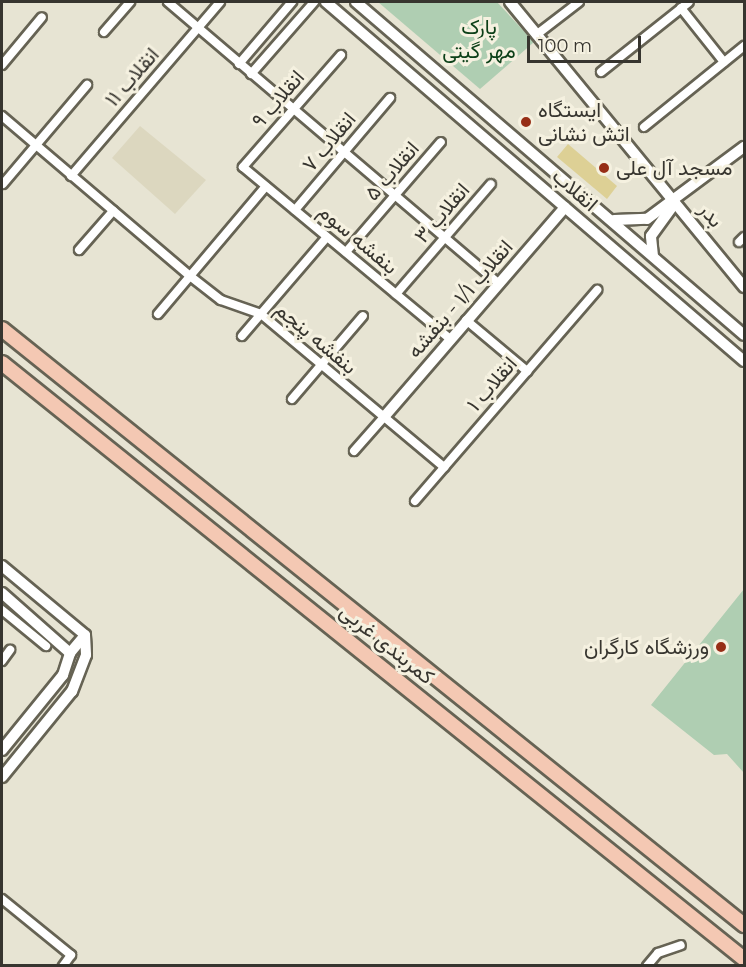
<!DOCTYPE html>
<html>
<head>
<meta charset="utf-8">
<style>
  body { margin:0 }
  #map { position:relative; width:746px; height:967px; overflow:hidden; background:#e7e4d3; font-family:Montserrat,Vazirmatn,sans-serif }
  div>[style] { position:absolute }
  .built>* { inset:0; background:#dcd7bf }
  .green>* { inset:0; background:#afceb2 }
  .building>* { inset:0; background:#ddd095 }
  .roads { filter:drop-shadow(2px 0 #666354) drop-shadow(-2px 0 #666354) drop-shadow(0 2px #666354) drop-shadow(0 -2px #666354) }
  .street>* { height:8px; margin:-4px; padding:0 4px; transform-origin:4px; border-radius:4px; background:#fff }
  .secondary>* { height:10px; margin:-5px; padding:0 5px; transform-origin:5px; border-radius:5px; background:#fff }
  .highway>* { height:14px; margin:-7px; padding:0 7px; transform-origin:7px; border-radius:7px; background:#f4c8b3 }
  .dots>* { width:16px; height:16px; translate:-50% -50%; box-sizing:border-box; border:3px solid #f5f1e0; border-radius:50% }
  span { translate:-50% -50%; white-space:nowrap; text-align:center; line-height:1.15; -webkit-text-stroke:6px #f5f1e0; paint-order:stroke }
  .park-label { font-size:21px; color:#0c4018 }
  .street-label { font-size:21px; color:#37352f }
  .poi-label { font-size:21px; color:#37352f }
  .left { translate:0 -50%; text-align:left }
  .right { translate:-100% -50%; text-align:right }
  .frame { position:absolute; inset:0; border:3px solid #37352f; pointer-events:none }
  .scale { position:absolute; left:527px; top:36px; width:114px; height:27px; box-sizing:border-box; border:3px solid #37352f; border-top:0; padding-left:8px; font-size:18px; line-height:21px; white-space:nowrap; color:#37352f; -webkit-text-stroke:4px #f5f1e0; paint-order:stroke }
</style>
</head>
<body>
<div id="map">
  <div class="built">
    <div style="clip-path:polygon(140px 126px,206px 180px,175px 214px,112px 158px)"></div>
  </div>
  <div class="green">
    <div style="clip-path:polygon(378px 2px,497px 2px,534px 42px,480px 89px)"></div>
    <div style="clip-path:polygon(744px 589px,744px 773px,727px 754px,714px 755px,651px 705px)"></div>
  </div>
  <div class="building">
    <div style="clip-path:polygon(568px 144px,617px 186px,607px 199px,557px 157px)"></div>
  </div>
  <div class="roads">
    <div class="street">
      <div style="left:168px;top:2px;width:435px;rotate:40.4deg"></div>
      <div style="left:681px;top:8px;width:69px;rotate:51.5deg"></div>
      <div style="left:104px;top:32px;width:40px;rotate:-49deg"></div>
      <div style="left:536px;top:35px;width:54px;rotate:-37.5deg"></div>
      <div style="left:341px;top:55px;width:149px;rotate:131.2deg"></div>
      <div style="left:243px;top:167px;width:269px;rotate:39.7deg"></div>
      <div style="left:239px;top:64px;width:82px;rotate:-49.5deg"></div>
      <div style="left:2px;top:65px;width:62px;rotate:-50.2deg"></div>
      <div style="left:601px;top:72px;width:112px;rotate:-38.5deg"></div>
      <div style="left:251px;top:74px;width:96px;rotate:-48.8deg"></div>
      <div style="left:2px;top:116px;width:247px;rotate:40.4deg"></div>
      <div style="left:190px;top:276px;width:39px;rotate:38deg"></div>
      <div style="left:221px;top:300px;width:42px;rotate:19.3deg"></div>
      <div style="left:261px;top:314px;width:239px;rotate:39.9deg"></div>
      <div style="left:644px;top:127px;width:129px;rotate:-39deg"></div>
      <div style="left:71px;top:176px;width:229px;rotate:-49.4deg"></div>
      <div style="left:3px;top:184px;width:130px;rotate:-49.7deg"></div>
      <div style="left:295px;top:210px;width:147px;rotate:-49.7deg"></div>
      <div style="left:739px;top:242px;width:7px;rotate:-45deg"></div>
      <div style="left:79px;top:250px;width:52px;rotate:-48.9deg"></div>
      <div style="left:346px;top:252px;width:145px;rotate:-49.2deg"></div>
      <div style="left:396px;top:294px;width:145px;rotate:-49.2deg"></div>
      <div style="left:158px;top:314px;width:167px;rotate:-49.8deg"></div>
      <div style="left:466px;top:320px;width:80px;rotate:39.9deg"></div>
      <div style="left:242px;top:336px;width:130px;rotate:-49.4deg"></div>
      <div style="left:292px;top:399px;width:109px;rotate:-49.5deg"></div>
      <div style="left:354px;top:451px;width:45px;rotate:-48.6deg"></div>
      <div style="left:415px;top:501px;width:279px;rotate:-49.2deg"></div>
      <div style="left:2px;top:610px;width:57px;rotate:39.3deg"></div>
      <div style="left:2px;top:661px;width:14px;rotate:-54deg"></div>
      <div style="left:2px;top:899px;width:89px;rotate:39.1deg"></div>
      <div style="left:71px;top:955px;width:14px;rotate:126deg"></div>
      <div style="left:647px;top:966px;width:17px;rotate:-50deg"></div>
      <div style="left:658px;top:953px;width:24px;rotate:-19deg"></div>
    </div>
    <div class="secondary">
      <div style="left:326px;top:2px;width:551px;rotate:40.66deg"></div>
      <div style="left:356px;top:2px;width:511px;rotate:40.64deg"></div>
      <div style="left:510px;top:2px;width:369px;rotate:50.6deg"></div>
      <div style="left:614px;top:220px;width:33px;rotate:-2deg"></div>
      <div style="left:647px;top:219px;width:121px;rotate:-36.6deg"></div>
      <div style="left:653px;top:256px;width:20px;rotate:-96deg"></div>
      <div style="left:651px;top:236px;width:34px;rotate:-54deg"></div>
      <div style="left:384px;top:417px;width:277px;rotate:-49.2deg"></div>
      <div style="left:2px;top:566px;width:108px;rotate:39.7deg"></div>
      <div style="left:85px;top:635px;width:20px;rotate:87deg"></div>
      <div style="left:86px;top:655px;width:39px;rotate:111deg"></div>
      <div style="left:72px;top:691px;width:111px;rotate:129.1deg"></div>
      <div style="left:2px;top:593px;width:91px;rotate:41.4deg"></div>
      <div style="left:2px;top:750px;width:97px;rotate:-50.9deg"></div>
      <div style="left:63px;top:675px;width:23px;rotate:-72deg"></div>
      <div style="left:70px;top:653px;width:23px;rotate:-50deg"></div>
    </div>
    <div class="highway">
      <div style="left:2px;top:329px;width:952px;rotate:38.77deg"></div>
      <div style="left:2px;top:363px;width:952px;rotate:38.77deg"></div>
    </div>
  </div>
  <div class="dots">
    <div style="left:526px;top:122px;background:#972e16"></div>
    <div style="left:604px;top:168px;background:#972e16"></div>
    <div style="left:721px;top:647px;background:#972e16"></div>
  </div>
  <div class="park-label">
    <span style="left:479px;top:39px">پارک<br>مهر گیتی</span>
  </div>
  <div class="street-label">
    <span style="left:132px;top:77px;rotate:-49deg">انقلاب ۱۱</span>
    <span style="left:278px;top:99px;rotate:-49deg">انقلاب ۹</span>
    <span style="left:329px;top:142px;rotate:-50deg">انقلاب ۷</span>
    <span style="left:392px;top:171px;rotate:-49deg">انقلاب ۵</span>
    <span style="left:575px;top:190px;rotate:41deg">انقلاب</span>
    <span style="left:442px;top:213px;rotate:-49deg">انقلاب ۳</span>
    <span style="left:711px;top:215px;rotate:51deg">بدر</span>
    <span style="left:358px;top:239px;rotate:40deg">بنفشه سوم</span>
    <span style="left:460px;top:299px;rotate:-49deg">انقلاب ۱/۱ - بنفشه</span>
    <span style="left:316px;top:338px;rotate:40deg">بنفشه پنجم</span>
    <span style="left:492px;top:384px;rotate:-49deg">انقلاب ۱</span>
    <span style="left:387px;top:644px;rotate:39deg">کمربندی غربی</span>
  </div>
  <div class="poi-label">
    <span class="left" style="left:538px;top:122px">ایستگاه<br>اتش نشانی</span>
    <span class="left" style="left:616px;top:168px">مسجد آل علی</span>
    <span class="right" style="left:709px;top:647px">ورزشگاه کارگران</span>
  </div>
  <div class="frame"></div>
  <div class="scale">100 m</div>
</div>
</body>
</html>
